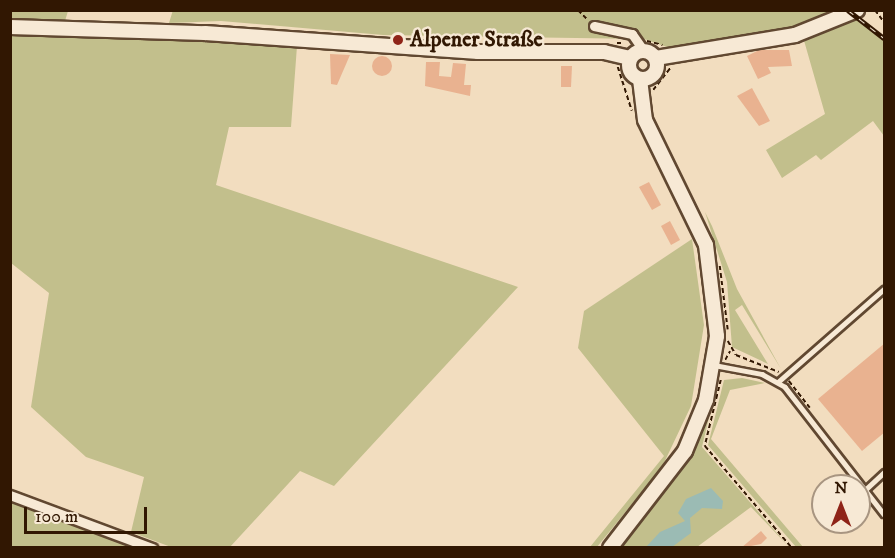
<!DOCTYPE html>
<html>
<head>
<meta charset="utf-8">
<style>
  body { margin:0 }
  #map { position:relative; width:895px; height:558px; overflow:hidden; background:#f2ddbf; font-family:"IM FELL DW Pica",serif }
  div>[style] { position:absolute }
  .green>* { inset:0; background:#c2bf8c }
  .water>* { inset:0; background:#9bbbb4 }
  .building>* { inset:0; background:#e9b290 }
  .round { border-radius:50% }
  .path>* { height:1.5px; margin-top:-0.75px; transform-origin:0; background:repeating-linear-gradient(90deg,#311702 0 4.5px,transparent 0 7.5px) }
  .roads { filter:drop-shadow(2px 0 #614831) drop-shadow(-2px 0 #614831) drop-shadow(0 2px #614831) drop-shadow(0 -2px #614831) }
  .lane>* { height:4.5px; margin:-2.25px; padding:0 2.25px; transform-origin:2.25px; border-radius:2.25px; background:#f7e9d5 }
  .street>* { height:9px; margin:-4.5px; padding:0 4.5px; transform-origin:4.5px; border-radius:4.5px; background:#f7e9d5 }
  .secondary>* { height:14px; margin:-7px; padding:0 7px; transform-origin:7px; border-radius:7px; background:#f7e9d5 }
  .secondary>.ring { margin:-7px; padding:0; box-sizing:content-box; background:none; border:14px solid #f7e9d5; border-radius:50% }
  .rail>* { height:4.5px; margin-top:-2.25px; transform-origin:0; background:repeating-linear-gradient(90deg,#f7e9d5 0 7px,#311702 0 14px); box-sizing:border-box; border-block:2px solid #311702 }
  .dots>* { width:16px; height:16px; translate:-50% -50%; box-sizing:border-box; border:3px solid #f7e9d5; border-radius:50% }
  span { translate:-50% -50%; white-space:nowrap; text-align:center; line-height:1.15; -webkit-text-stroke:4.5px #f7e9d5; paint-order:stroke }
  .poi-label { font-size:22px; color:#311702; font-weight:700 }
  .left { translate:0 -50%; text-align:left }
  .frame { position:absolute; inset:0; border:12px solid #311702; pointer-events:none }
  .north { position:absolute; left:811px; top:474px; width:60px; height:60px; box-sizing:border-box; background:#f7e9d5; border:2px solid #a89581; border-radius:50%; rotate:0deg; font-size:16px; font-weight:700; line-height:24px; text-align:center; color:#311702 }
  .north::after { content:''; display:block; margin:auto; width:21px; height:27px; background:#8f2418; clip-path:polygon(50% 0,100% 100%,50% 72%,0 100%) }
  .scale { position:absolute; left:24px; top:507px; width:123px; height:27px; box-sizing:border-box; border:3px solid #311702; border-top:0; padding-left:8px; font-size:18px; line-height:21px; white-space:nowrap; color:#311702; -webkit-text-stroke:4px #f7e9d5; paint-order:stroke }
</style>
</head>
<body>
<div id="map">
  <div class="green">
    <div style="clip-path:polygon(11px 10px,68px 10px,68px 11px,65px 21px,11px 19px)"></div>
    <div style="clip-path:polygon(173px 10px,844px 10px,805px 28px,667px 47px,644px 39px,383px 35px,221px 21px,169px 23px)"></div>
    <div style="clip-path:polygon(853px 17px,884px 41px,884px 136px,873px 121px,821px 160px,816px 155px,782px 178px,766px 150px,825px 114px,803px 37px)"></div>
    <div style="clip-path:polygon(10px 32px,297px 46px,291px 127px,229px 127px,216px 185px,518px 287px,334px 486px,300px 471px,230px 547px,171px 547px,131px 532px,144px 477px,86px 457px,31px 407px,49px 293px,11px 263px)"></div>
    <div style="clip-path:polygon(705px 212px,712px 226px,737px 289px,781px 369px,742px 305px,735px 310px,768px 364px,732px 347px,727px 282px)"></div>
    <div style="clip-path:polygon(692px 239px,704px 325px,691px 406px,662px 467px,597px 547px,590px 547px,664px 456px,578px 348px,584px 311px)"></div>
    <div style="clip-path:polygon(742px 378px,765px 383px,730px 390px,711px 439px,803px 547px,796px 547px,708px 445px,724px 380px)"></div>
    <div style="clip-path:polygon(714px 396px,702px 447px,789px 547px,751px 507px,697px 547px,618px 548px,691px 452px)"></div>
    <div style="clip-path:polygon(11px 495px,143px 547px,11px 547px)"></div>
  </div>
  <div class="water">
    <div style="clip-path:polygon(711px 488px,723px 501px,722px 509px,702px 508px,690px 518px,691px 533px,672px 547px,646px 547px,660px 532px,685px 521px,678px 513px,686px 499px)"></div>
  </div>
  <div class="building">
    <div style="clip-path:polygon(759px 50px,789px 50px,792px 66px,768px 67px,771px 73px,758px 79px,747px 56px)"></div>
    <div style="clip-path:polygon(330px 54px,350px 55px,337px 85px,331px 84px)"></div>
    <div class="round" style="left:372px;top:56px;width:20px;height:20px"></div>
    <div style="clip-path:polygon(426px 62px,440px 62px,439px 76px,451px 77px,453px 63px,466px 64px,464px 85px,471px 85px,470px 96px,425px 86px)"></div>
    <div style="clip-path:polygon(561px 66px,572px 66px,571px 87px,561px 87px)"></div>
    <div style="clip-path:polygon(752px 88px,770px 121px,759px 126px,737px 96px)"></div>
    <div style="clip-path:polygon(649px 182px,661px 205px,652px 210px,639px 187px)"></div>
    <div style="clip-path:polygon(670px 221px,680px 240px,671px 245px,661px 226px)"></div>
    <div style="clip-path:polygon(885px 343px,885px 432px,862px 451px,818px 399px)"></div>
    <div style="clip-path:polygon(761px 531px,767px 538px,761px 544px,741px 548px)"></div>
  </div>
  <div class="path">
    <div style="left:578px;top:10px;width:13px;rotate:45deg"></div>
    <div style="left:875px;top:10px;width:15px;rotate:53deg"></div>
    <div style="left:647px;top:41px;width:16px;rotate:14deg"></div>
    <div style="left:617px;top:43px;width:6px"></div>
    <div style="left:618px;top:67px;width:46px;rotate:72.3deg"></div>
    <div style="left:653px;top:90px;width:28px;rotate:-52deg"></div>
    <div style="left:720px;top:266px;width:64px;rotate:82.9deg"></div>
    <div style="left:728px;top:341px;width:16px;rotate:60deg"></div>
    <div style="left:736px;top:355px;width:46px;rotate:21.6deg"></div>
    <div style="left:725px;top:360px;width:10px;rotate:-61deg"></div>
    <div style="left:721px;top:380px;width:68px;rotate:103.6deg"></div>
    <div style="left:705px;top:446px;width:134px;rotate:49.5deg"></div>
    <div style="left:789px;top:381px;width:34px;rotate:52deg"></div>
  </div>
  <div class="roads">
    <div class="lane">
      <div style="left:714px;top:365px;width:49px;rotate:10.6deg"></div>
      <div style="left:762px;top:374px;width:26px;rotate:29deg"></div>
      <div style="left:785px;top:387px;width:161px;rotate:52.1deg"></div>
      <div style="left:778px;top:382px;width:141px;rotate:-41.3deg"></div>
      <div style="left:865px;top:490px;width:26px;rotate:-43deg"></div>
    </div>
    <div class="street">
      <div style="left:594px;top:26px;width:39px;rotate:12deg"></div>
      <div style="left:632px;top:34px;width:19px;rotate:55deg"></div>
      <div style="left:10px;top:495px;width:152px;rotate:20.5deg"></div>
    </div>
    <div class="secondary">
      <div style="left:10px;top:27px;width:195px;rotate:1.8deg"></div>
      <div style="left:205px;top:33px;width:274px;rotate:4deg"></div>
      <div style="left:478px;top:52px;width:126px"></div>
      <div style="left:604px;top:52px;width:27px;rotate:13deg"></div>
      <div class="ring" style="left:629px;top:51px;width:14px;height:14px"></div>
      <div style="left:656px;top:58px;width:141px;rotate:-9.4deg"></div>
      <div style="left:795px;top:35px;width:67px;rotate:-22deg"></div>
      <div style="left:610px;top:548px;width:123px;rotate:-52.3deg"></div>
      <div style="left:685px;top:451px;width:55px;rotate:-67.6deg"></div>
      <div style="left:706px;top:400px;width:65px;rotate:-80.2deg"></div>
      <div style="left:717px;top:336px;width:92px;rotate:-96.9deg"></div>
      <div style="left:706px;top:245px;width:139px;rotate:-116deg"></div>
      <div style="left:645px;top:120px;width:41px;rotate:-97deg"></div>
    </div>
  </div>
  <div class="rail">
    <div style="left:848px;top:10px;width:46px;rotate:37.9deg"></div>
  </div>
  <div class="dots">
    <div style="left:398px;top:40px;background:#8f2418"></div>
  </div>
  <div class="poi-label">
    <span class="left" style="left:410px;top:40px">Alpener Straße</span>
  </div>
  <div class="frame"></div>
  <div class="north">N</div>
  <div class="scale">100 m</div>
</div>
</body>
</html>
